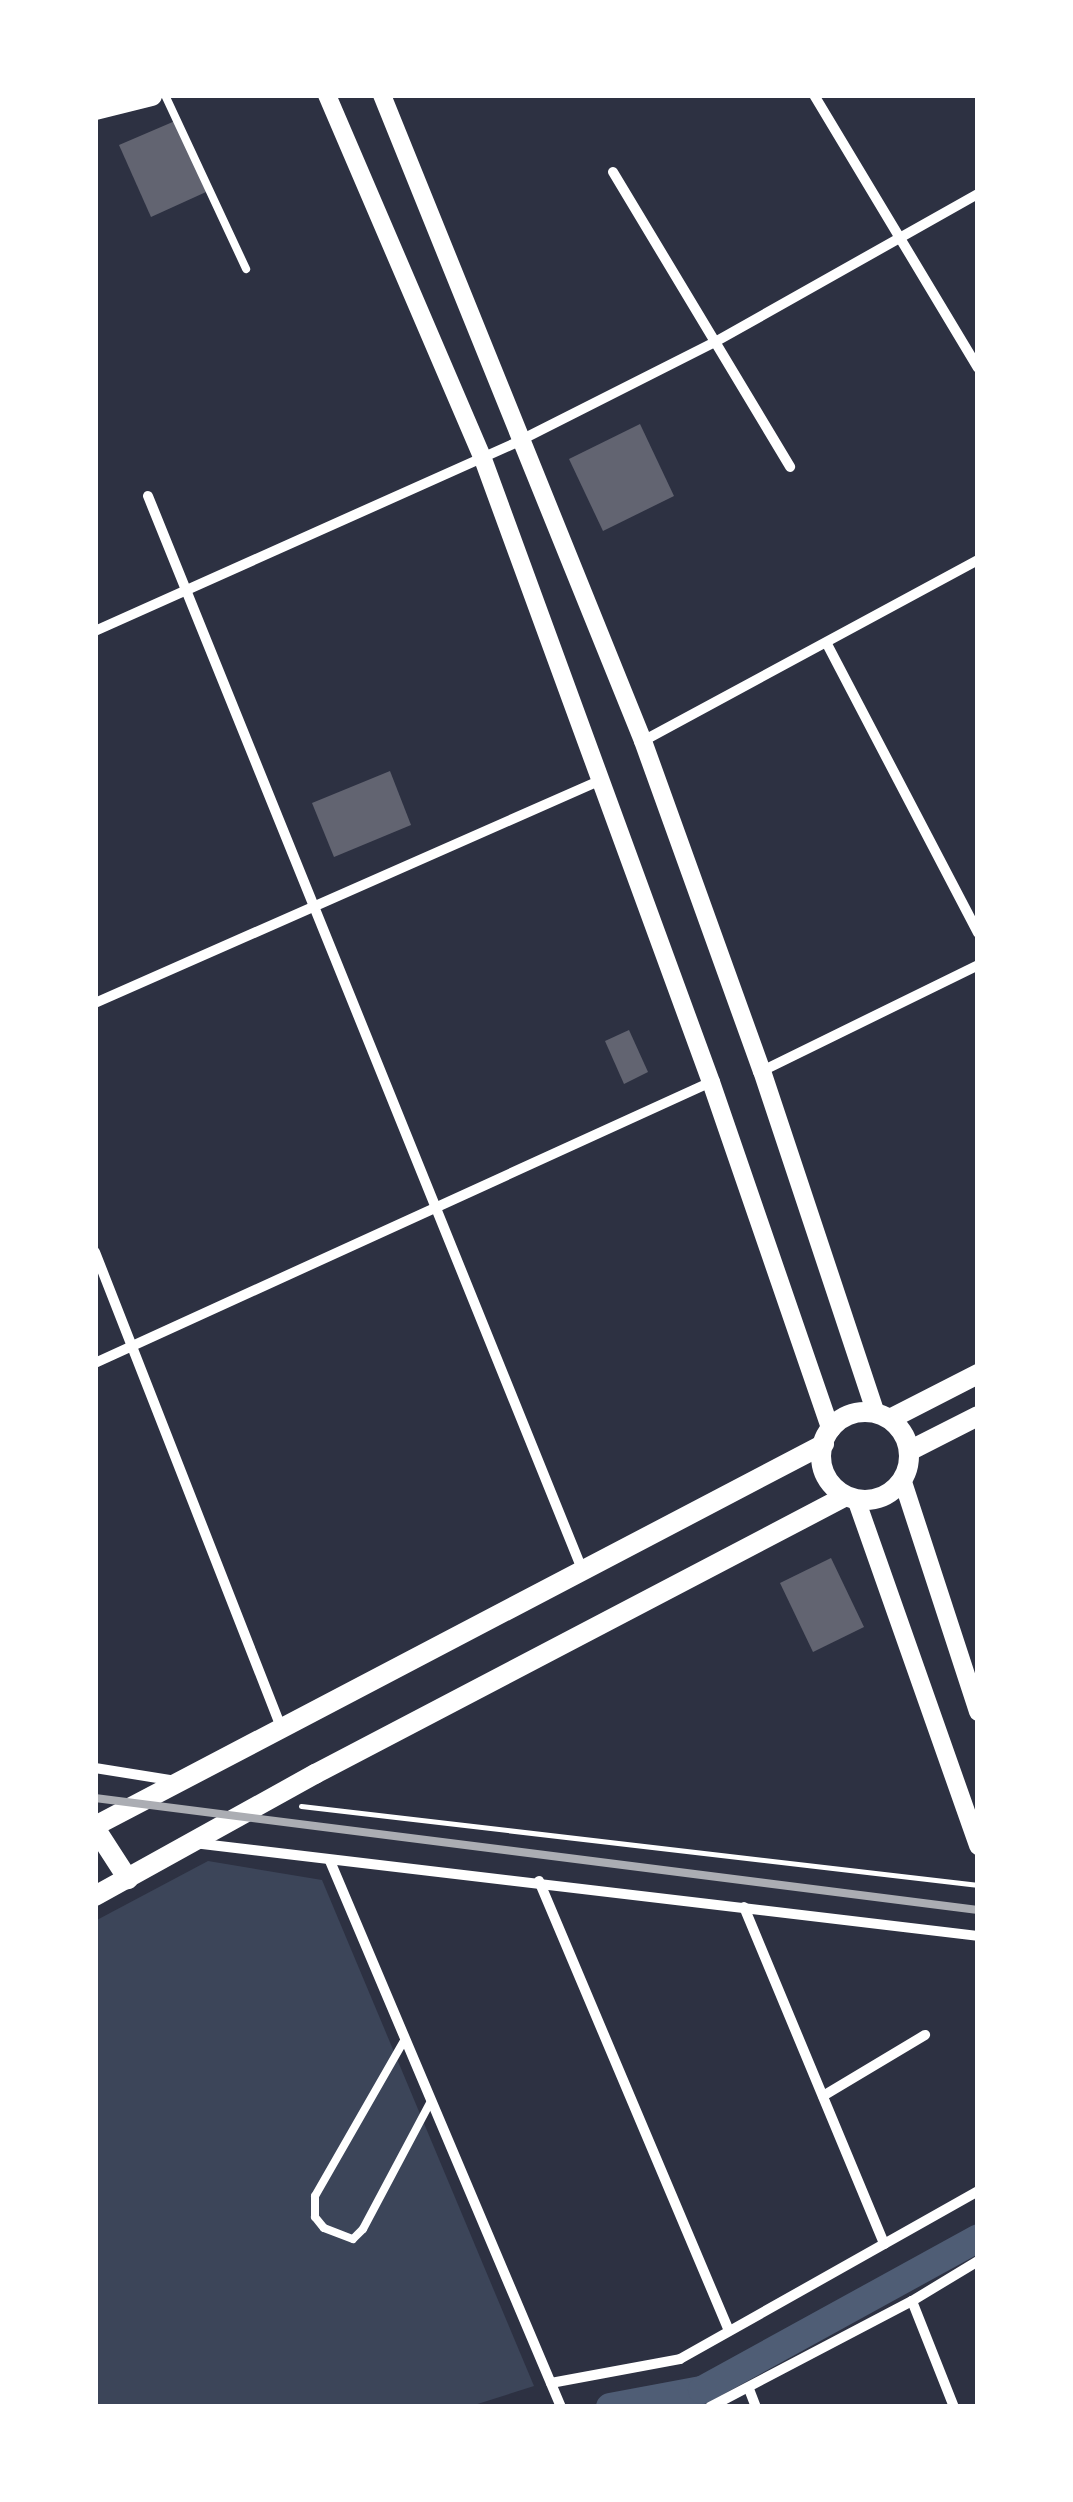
<!DOCTYPE html>
<html>
<head>
<meta charset="utf-8">
<style>
  body { margin:0 }
  #map { position:relative; width:1073px; height:2502px; overflow:hidden; background:#2d3142; font-family:Quicksand,sans-serif }
  div>[style] { position:absolute }
  .green>* { inset:0; background:#3c4559 }
  .canal>* { height:28px; margin:-14px; padding:0 14px; transform-origin:14px; border-radius:14px; background:#4f5d75 }
  .building>* { inset:0; background:#626471 }
  .path>* { height:5px; margin:-2.5px; padding:0 2.5px; transform-origin:2.5px; border-radius:2.5px; background:#fff }
  .service>* { height:8px; margin:-4px; padding:0 4px; transform-origin:4px; border-radius:4px; background:#fff }
  .minor>* { height:10px; margin:-5px; padding:0 5px; transform-origin:5px; border-radius:5px; background:#fff }
  .tertiary>* { height:18px; margin:-9px; padding:0 9px; transform-origin:9px; border-radius:9px; background:#fff }
  .secondary>* { height:20px; margin:-10px; padding:0 10px; transform-origin:10px; border-radius:10px; background:#fff }
  .secondary>.ring { margin:-10px; padding:0; box-sizing:content-box; background:none; border:20px solid #fff; border-radius:50% }
  .primary>* { height:22px; margin:-11px; padding:0 11px; transform-origin:11px; border-radius:11px; background:#fff }
  .rail>* { height:8px; margin:-4px; padding:0 4px; transform-origin:4px; border-radius:4px; background:#abadb3 }
  span { translate:-50% -50%; white-space:nowrap; text-align:center; line-height:1.15; -webkit-text-stroke:10px #fff; paint-order:stroke }
  .frame { position:absolute; inset:0; border:98px solid #fff; pointer-events:none }
</style>
</head>
<body>
<div id="map">
  <div class="green">
    <div style="clip-path:polygon(208px 1861px,322px 1880px,534px 2386px,468px 2407px,95px 2407px,95px 1921px)"></div>
  </div>
  <div class="canal">
    <div style="left:610px;top:2407px;width:94px;rotate:-10.5deg"></div>
    <div style="left:702px;top:2390px;width:315px;rotate:-28.8deg"></div>
  </div>
  <div class="building">
    <div style="clip-path:polygon(175px 121px,206px 192px,151px 217px,119px 145px)"></div>
    <div style="clip-path:polygon(640px 424px,674px 496px,603px 531px,569px 459px)"></div>
    <div style="clip-path:polygon(390px 771px,411px 825px,334px 857px,312px 803px)"></div>
    <div style="clip-path:polygon(629px 1030px,648px 1072px,624px 1084px,605px 1041px)"></div>
    <div style="clip-path:polygon(831px 1558px,864px 1627px,813px 1652px,780px 1583px)"></div>
  </div>
  <div class="path">
    <div style="left:301px;top:1806px;width:682px;rotate:6.66deg"></div>
  </div>
  <div class="service">
    <div style="left:165px;top:95px;width:192px;rotate:65deg"></div>
    <div style="left:405px;top:2039px;width:181px;rotate:119.8deg"></div>
    <div style="left:315px;top:2196px;width:21px;rotate:90deg"></div>
    <div style="left:315px;top:2217px;width:14px;rotate:51deg"></div>
    <div style="left:324px;top:2228px;width:31px;rotate:21deg"></div>
    <div style="left:353px;top:2239px;width:14px;rotate:-45deg"></div>
    <div style="left:363px;top:2229px;width:145px;rotate:-62deg"></div>
  </div>
  <div class="minor">
    <div style="left:814px;top:95px;width:318px;rotate:59deg"></div>
    <div style="left:613px;top:172px;width:344px;rotate:59deg"></div>
    <div style="left:148px;top:496px;width:1157px;rotate:67.98deg"></div>
    <div style="left:95px;top:631px;width:467px;rotate:-24.1deg"></div>
    <div style="left:521px;top:440px;width:217px;rotate:-26.8deg"></div>
    <div style="left:715px;top:342px;width:302px;rotate:-29.4deg"></div>
    <div style="left:827px;top:644px;width:326px;rotate:62.4deg"></div>
    <div style="left:643px;top:741px;width:381px;rotate:-28.4deg"></div>
    <div style="left:95px;top:1003px;width:553px;rotate:-23.78deg"></div>
    <div style="left:762px;top:1071px;width:241px;rotate:-26.1deg"></div>
    <div style="left:95px;top:1252px;width:510px;rotate:68.62deg"></div>
    <div style="left:95px;top:1363px;width:677px;rotate:-24.52deg"></div>
    <div style="left:95px;top:1768px;width:82px;rotate:9.1deg"></div>
    <div style="left:194px;top:1843px;width:789px;rotate:6.76deg"></div>
    <div style="left:330px;top:1861px;width:593px;rotate:67.07deg"></div>
    <div style="left:539px;top:1881px;width:488px;rotate:67.1deg"></div>
    <div style="left:744px;top:1907px;width:365px;rotate:67.4deg"></div>
    <div style="left:823px;top:2096px;width:119px;rotate:-30.9deg"></div>
    <div style="left:912px;top:2301px;width:114px;rotate:68.4deg"></div>
    <div style="left:551px;top:2383px;width:131px;rotate:-10.5deg"></div>
    <div style="left:680px;top:2359px;width:342px;rotate:-29.4deg"></div>
    <div style="left:749px;top:2389px;width:19px;rotate:69deg"></div>
    <div style="left:710px;top:2407px;width:228px;rotate:-27.7deg"></div>
    <div style="left:912px;top:2301px;width:77px;rotate:-31.2deg"></div>
  </div>
  <div class="tertiary">
    <div style="left:327px;top:95px;width:396px;rotate:66.8deg"></div>
    <div style="left:483px;top:459px;width:663px;rotate:69.9deg"></div>
    <div style="left:711px;top:1082px;width:368px;rotate:71deg"></div>
    <div style="left:382px;top:95px;width:697px;rotate:68deg"></div>
    <div style="left:643px;top:741px;width:351px;rotate:70.2deg"></div>
    <div style="left:762px;top:1071px;width:360px;rotate:71.6deg"></div>
    <div style="left:902px;top:1479px;width:245px;rotate:71.9deg"></div>
    <div style="left:856px;top:1499px;width:368px;rotate:70.6deg"></div>
  </div>
  <div class="secondary">
    <div class="ring" style="left:821px;top:1412px;width:68px;height:68px"></div>
    <div style="left:890px;top:1419px;width:99px;rotate:-27.1deg"></div>
    <div style="left:909px;top:1451px;width:77px;rotate:-26.9deg"></div>
    <div style="left:95px;top:1826px;width:823px;rotate:-27.65deg"></div>
    <div style="left:95px;top:1828px;width:61px;rotate:57.1deg"></div>
    <div style="left:95px;top:1896px;width:252px;rotate:-29deg"></div>
    <div style="left:315px;top:1774px;width:599px;rotate:-27.63deg"></div>
  </div>
  <div class="primary">
    <div style="left:95px;top:109px;width:58px;rotate:-14deg"></div>
  </div>
  <div class="rail">
    <div style="left:95px;top:1798px;width:890px;rotate:7.23deg"></div>
  </div>
  <div class="frame"></div>
</div>
</body>
</html>
